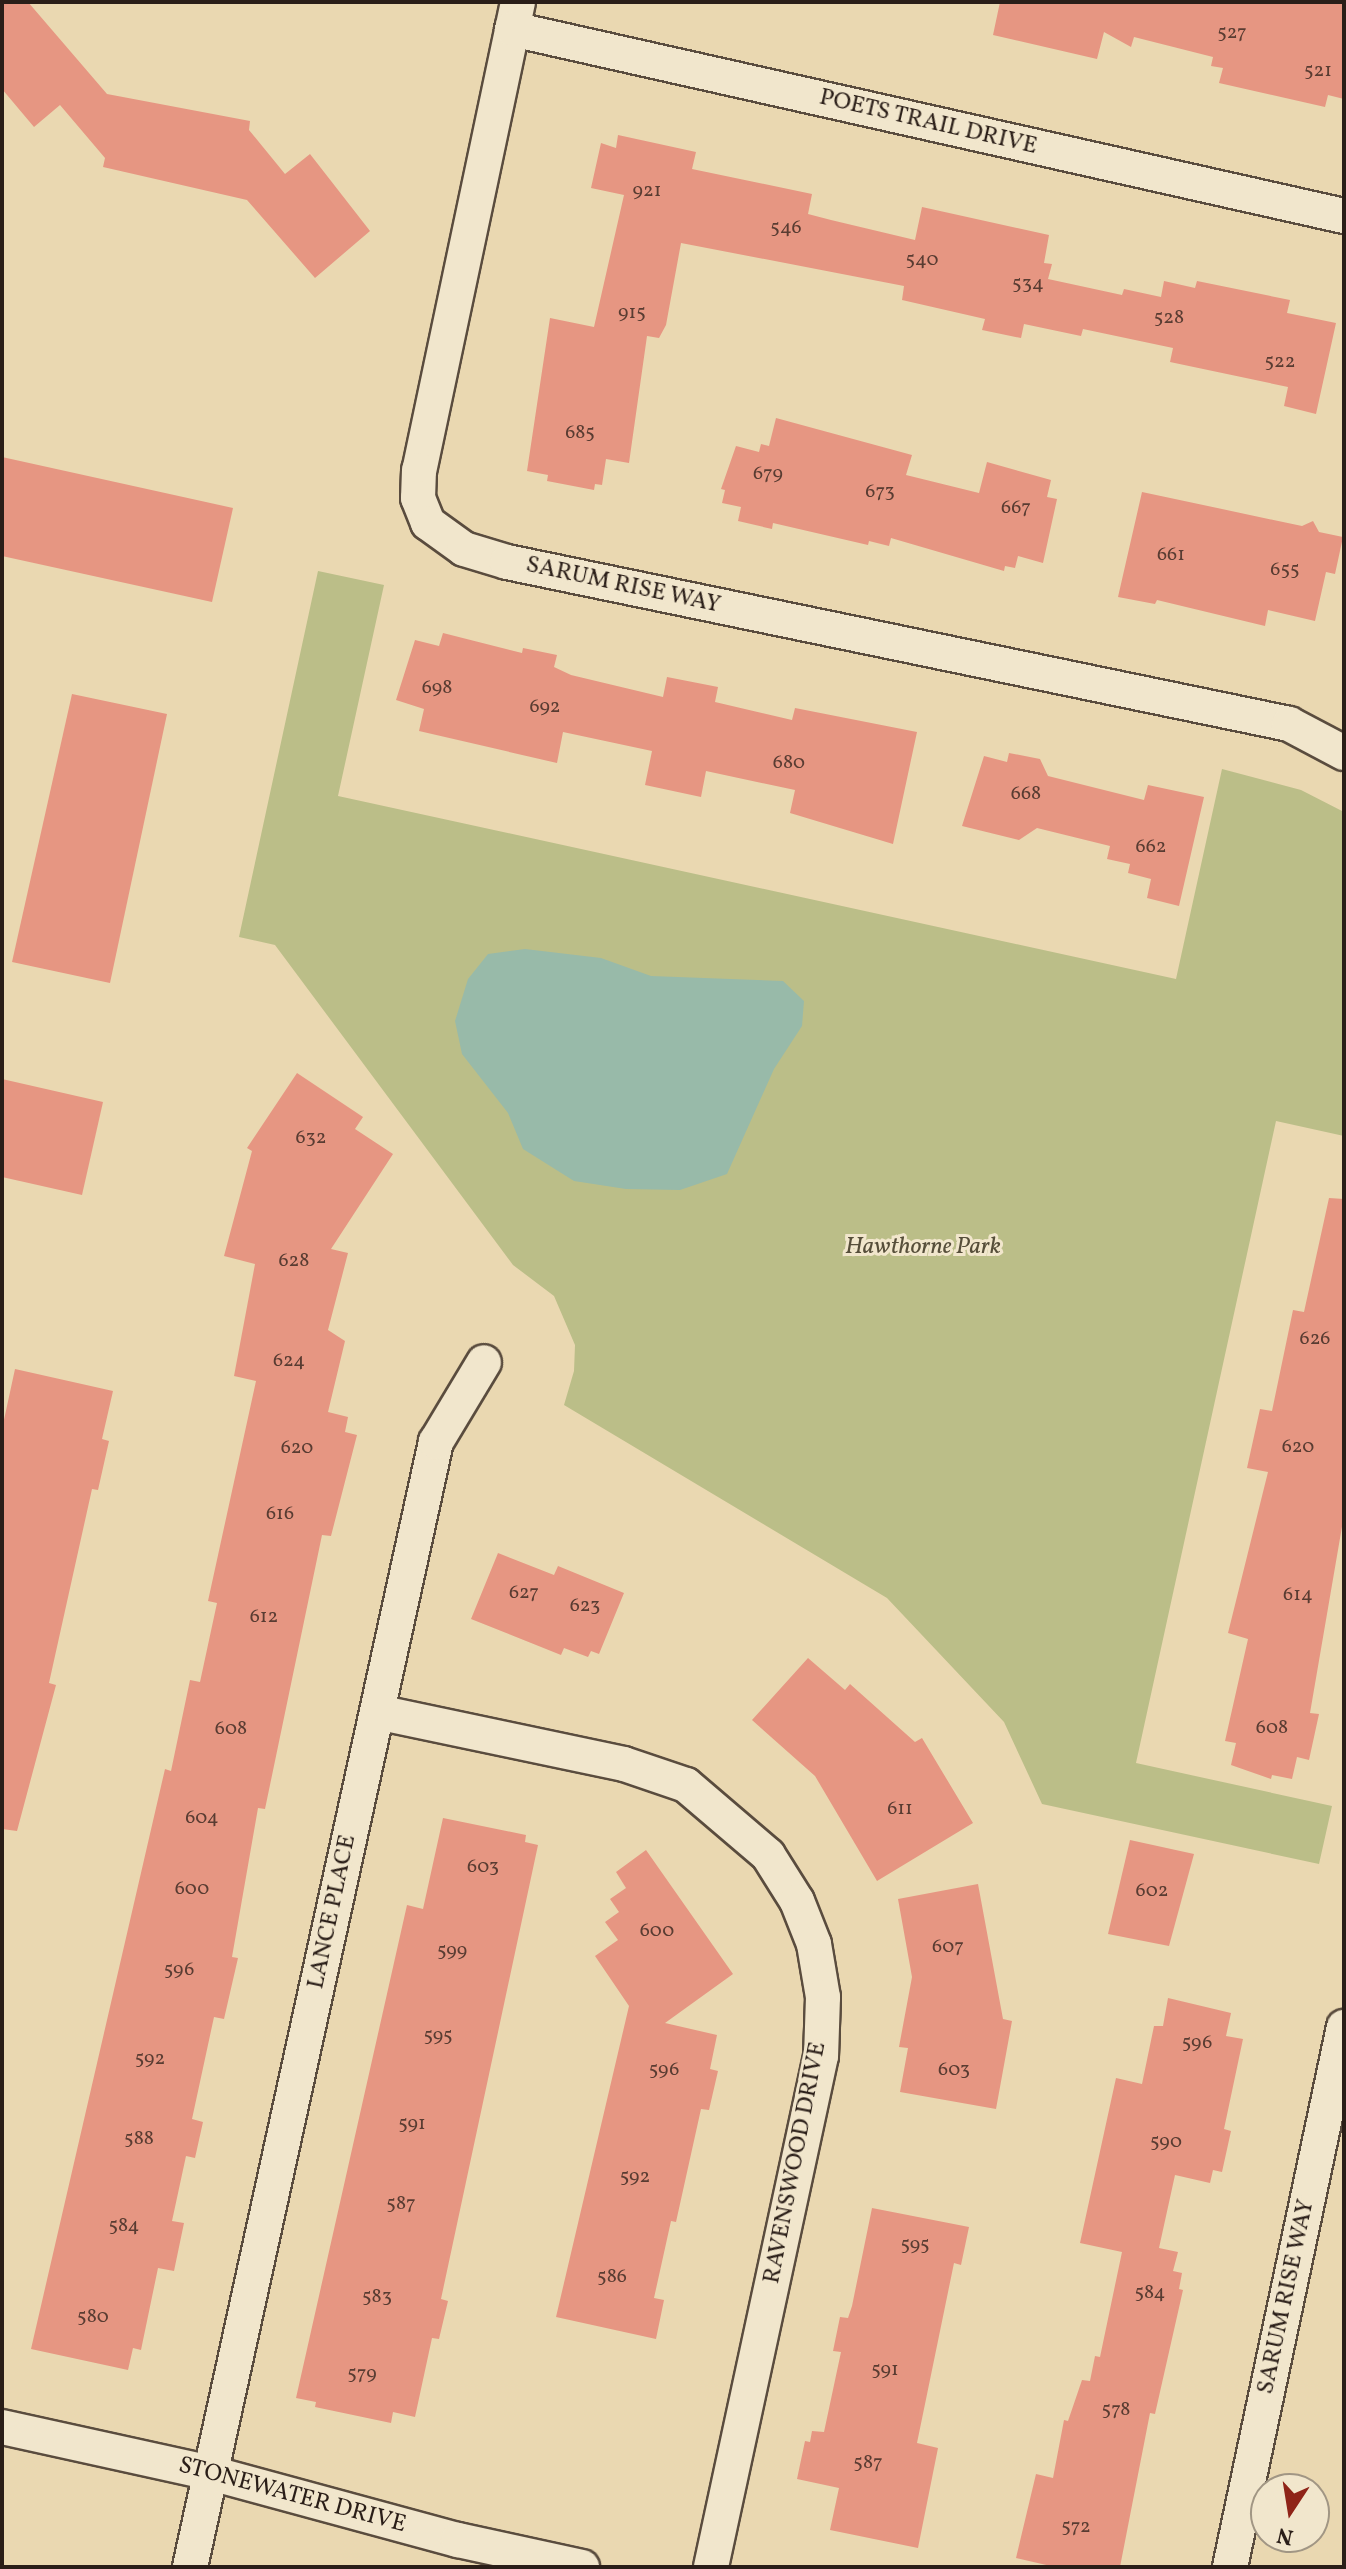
<!DOCTYPE html>
<html>
<head>
<meta charset="utf-8">
<style>
  body { margin:0 }
  #map { position:relative; width:1346px; height:2569px; overflow:hidden; background:#ead8b1; font-family:Vollkorn,serif }
  div>[style] { position:absolute }
  .green>* { inset:0; background:#bbbe88 }
  .water>* { inset:0; background:#98baa9 }
  .building>* { inset:0; background:#e69682 }
  .roads { filter:drop-shadow(2px 0 #5a4c3e) drop-shadow(-2px 0 #5a4c3e) drop-shadow(0 2px #5a4c3e) drop-shadow(0 -2px #5a4c3e) }
  .street>* { height:34px; margin:-17px; padding:0 17px; transform-origin:17px; border-radius:17px; background:#f1e6cc }
  span { translate:-50% -50%; white-space:nowrap; text-align:center; line-height:1.15; -webkit-text-stroke:6px #f1e6cc; paint-order:stroke }
  .number-label { font-size:20px; color:#593c32 }
  .number-label span { -webkit-text-stroke-width:0 }
  .street-label { font-size:24px; color:#2a1e18 }
  .park-label { font-size:24px; color:#564e3a; font-style:italic }
  .frame { position:absolute; inset:0; border:4px solid #2a1e18; pointer-events:none }
  .north { position:absolute; left:1250px; top:2473px; width:80px; height:80px; box-sizing:border-box; background:#f1e6cc; border:2px solid #a19684; border-radius:50%; rotate:192deg; font-size:22px; font-weight:700; line-height:32px; text-align:center; color:#2a1e18 }
  .north::after { content:''; display:block; margin:auto; width:28px; height:36px; background:#8f2418; clip-path:polygon(50% 0,100% 100%,50% 72%,0 100%) }
</style>
</head>
<body>
<div id="map">
  <div class="green">
    <div style="clip-path:polygon(318px 571px,384px 585px,338px 796px,1176px 979px,1222px 769px,1301px 790px,1344px 812px,1344px 1136px,1276px 1121px,1136px 1763px,1332px 1806px,1319px 1864px,1042px 1804px,1004px 1722px,887px 1598px,564px 1405px,574px 1371px,575px 1345px,554px 1296px,513px 1265px,275px 945px,239px 937px)"></div>
  </div>
  <div class="water">
    <div style="clip-path:polygon(525px 949px,601px 958px,651px 976px,783px 981px,804px 1001px,802px 1026px,774px 1069px,727px 1174px,680px 1190px,626px 1189px,574px 1181px,523px 1149px,508px 1113px,462px 1054px,455px 1021px,468px 979px,488px 954px)"></div>
  </div>
  <div class="building">
    <div style="clip-path:polygon(2px 2px,28px 2px,107px 94px,250px 121px,249px 130px,285px 174px,310px 154px,370px 231px,315px 278px,247px 200px,103px 167px,105px 158px,60px 105px,34px 127px,2px 89px)"></div>
    <div style="clip-path:polygon(1000px 2px,1344px 2px,1344px 99px,1328px 95px,1325px 107px,1219px 83px,1223px 68px,1211px 66px,1213px 57px,1134px 37px,1131px 47px,1104px 32px,1097px 59px,993px 35px)"></div>
    <div style="clip-path:polygon(618px 135px,696px 152px,692px 169px,812px 194px,808px 214px,831px 220px,915px 240px,922px 207px,1049px 235px,1044px 263px,1052px 264px,1048px 279px,1122px 295px,1124px 289px,1161px 297px,1164px 281px,1195px 288px,1197px 281px,1290px 300px,1287px 313px,1336px 323px,1316px 414px,1284px 406px,1288px 387px,1170px 362px,1173px 348px,1083px 329px,1081px 336px,1024px 324px,1021px 338px,982px 330px,985px 319px,902px 300px,904px 286px,681px 243px,666px 325px,659px 338px,647px 336px,629px 463px,606px 459px,602px 485px,595px 484px,594px 490px,547px 481px,548px 475px,527px 471px,550px 318px,594px 327px,624px 195px,591px 188px,601px 143px,616px 148px)"></div>
    <div style="clip-path:polygon(776px 418px,912px 455px,906px 475px,979px 493px,987px 462px,1051px 480px,1047px 497px,1057px 499px,1043px 563px,1018px 556px,1015px 568px,1005px 566px,1004px 571px,891px 538px,889px 546px,869px 541px,868px 545px,773px 523px,772px 529px,738px 521px,741px 507px,722px 503px,725px 490px,721px 489px,736px 446px,759px 452px,761px 444px,769px 446px)"></div>
    <div style="clip-path:polygon(2px 457px,233px 508px,212px 602px,2px 556px)"></div>
    <div style="clip-path:polygon(1142px 492px,1302px 526px,1313px 521px,1319px 532px,1343px 537px,1335px 574px,1326px 572px,1315px 621px,1268px 610px,1265px 626px,1157px 600px,1155px 604px,1118px 597px)"></div>
    <div style="clip-path:polygon(443px 633px,522px 653px,523px 648px,557px 655px,554px 667px,571px 675px,663px 697px,667px 677px,718px 687px,715px 702px,792px 720px,795px 708px,917px 732px,893px 844px,790px 813px,795px 790px,706px 771px,701px 797px,645px 785px,652px 751px,563px 732px,557px 763px,419px 731px,424px 709px,396px 700px,415px 640px,439px 646px)"></div>
    <div style="clip-path:polygon(72px 694px,167px 714px,110px 983px,12px 962px)"></div>
    <div style="clip-path:polygon(1009px 753px,1040px 759px,1048px 776px,1144px 800px,1148px 785px,1204px 797px,1179px 906px,1147px 898px,1151px 879px,1128px 873px,1130px 864px,1107px 859px,1110px 846px,1037px 828px,1019px 840px,962px 826px,984px 756px,1007px 762px)"></div>
    <div style="clip-path:polygon(297px 1073px,363px 1117px,355px 1129px,393px 1154px,331px 1249px,348px 1253px,328px 1330px,345px 1341px,328px 1412px,348px 1417px,345px 1432px,357px 1435px,331px 1536px,322px 1535px,265px 1809px,258px 1808px,232px 1957px,238px 1958px,224px 2019px,214px 2017px,192px 2119px,203px 2122px,195px 2158px,186px 2156px,172px 2221px,184px 2223px,174px 2271px,158px 2268px,141px 2350px,133px 2348px,128px 2370px,31px 2349px,165px 1769px,171px 1771px,190px 1680px,200px 1682px,217px 1603px,208px 1601px,256px 1381px,234px 1376px,255px 1264px,224px 1256px,252px 1151px,247px 1148px)"></div>
    <div style="clip-path:polygon(2px 1079px,103px 1102px,82px 1195px,2px 1177px)"></div>
    <div style="clip-path:polygon(1329px 1198px,1344px 1199px,1344px 1515px,1310px 1713px,1319px 1714px,1309px 1760px,1297px 1757px,1292px 1779px,1272px 1775px,1271px 1779px,1231px 1765px,1236px 1743px,1225px 1741px,1248px 1639px,1228px 1633px,1268px 1472px,1247px 1468px,1260px 1409px,1272px 1411px,1293px 1310px,1304px 1312px)"></div>
    <div style="clip-path:polygon(15px 1369px,113px 1391px,102px 1439px,109px 1441px,98px 1490px,92px 1489px,49px 1683px,56px 1685px,17px 1831px,2px 1829px,2px 1429px)"></div>
    <div style="clip-path:polygon(498px 1553px,554px 1575px,558px 1566px,624px 1593px,599px 1654px,591px 1651px,588px 1657px,564px 1648px,561px 1655px,471px 1619px)"></div>
    <div style="clip-path:polygon(808px 1658px,845px 1690px,850px 1684px,915px 1742px,922px 1738px,973px 1823px,877px 1881px,815px 1776px,752px 1720px)"></div>
    <div style="clip-path:polygon(443px 1818px,526px 1835px,525px 1842px,538px 1845px,441px 2299px,448px 2301px,439px 2339px,432px 2338px,415px 2417px,393px 2412px,391px 2423px,315px 2407px,316px 2402px,296px 2398px,407px 1905px,423px 1909px)"></div>
    <div style="clip-path:polygon(1130px 1840px,1194px 1854px,1169px 1946px,1108px 1934px)"></div>
    <div style="clip-path:polygon(646px 1850px,733px 1974px,665px 2023px,717px 2035px,710px 2069px,718px 2071px,709px 2110px,701px 2109px,676px 2222px,671px 2221px,654px 2298px,664px 2300px,656px 2339px,556px 2317px,629px 2006px,595px 1956px,618px 1940px,605px 1922px,619px 1912px,610px 1899px,626px 1888px,616px 1872px)"></div>
    <div style="clip-path:polygon(978px 1884px,1003px 2019px,1012px 2021px,996px 2109px,900px 2092px,908px 2048px,899px 2047px,912px 1977px,898px 1899px)"></div>
    <div style="clip-path:polygon(1168px 1998px,1231px 2013px,1226px 2036px,1243px 2039px,1224px 2129px,1231px 2131px,1222px 2172px,1213px 2170px,1210px 2183px,1175px 2175px,1159px 2248px,1178px 2252px,1173px 2271px,1182px 2273px,1179px 2289px,1183px 2290px,1155px 2414px,1150px 2413px,1120px 2567px,1055px 2567px,1016px 2558px,1036px 2474px,1053px 2478px,1064px 2420px,1068px 2421px,1082px 2380px,1090px 2381px,1095px 2356px,1100px 2357px,1122px 2252px,1080px 2243px,1116px 2078px,1142px 2084px,1154px 2026px,1163px 2026px)"></div>
    <div style="clip-path:polygon(872px 2208px,969px 2227px,961px 2265px,954px 2263px,917px 2443px,938px 2448px,918px 2548px,830px 2530px,839px 2488px,797px 2479px,805px 2441px,810px 2442px,812px 2431px,824px 2432px,841px 2352px,833px 2351px,840px 2317px,848px 2318px,852px 2306px)"></div>
  </div>
  <div class="roads">
    <div class="street">
      <div style="left:518px;top:2px;width:478px;rotate:101.9deg"></div>
      <div style="left:419px;top:470px;width:28px;rotate:92deg"></div>
      <div style="left:418px;top:498px;width:27px;rotate:68deg"></div>
      <div style="left:428px;top:523px;width:44px;rotate:35.8deg"></div>
      <div style="left:464px;top:549px;width:45px;rotate:16.8deg"></div>
      <div style="left:507px;top:562px;width:799px;rotate:11.7deg"></div>
      <div style="left:1289px;top:724px;width:62px;rotate:27.8deg"></div>
      <div style="left:512px;top:29px;width:853px;rotate:12.67deg"></div>
      <div style="left:377px;top:1712px;width:252px;rotate:11.9deg"></div>
      <div style="left:624px;top:1764px;width:65px;rotate:18.7deg"></div>
      <div style="left:686px;top:1785px;width:108px;rotate:40.5deg"></div>
      <div style="left:768px;top:1855px;width:54px;rotate:57.8deg"></div>
      <div style="left:797px;top:1901px;width:46px;rotate:68.4deg"></div>
      <div style="left:814px;top:1944px;width:54px;rotate:80.4deg"></div>
      <div style="left:823px;top:1997px;width:59px;rotate:91.9deg"></div>
      <div style="left:821px;top:2056px;width:523px;rotate:102.15deg"></div>
      <div style="left:2px;top:2427px;width:214px;rotate:12.4deg"></div>
      <div style="left:211px;top:2473px;width:256px;rotate:15.2deg"></div>
      <div style="left:458px;top:2540px;width:127px;rotate:12.3deg"></div>
      <div style="left:190px;top:2567px;width:1152px;rotate:-77.67deg"></div>
      <div style="left:436px;top:1442px;width:93px;rotate:-59deg"></div>
      <div style="left:1230px;top:2567px;width:552px;rotate:-78.08deg"></div>
    </div>
  </div>
  <div class="number-label">
    <span style="left:1232px;top:33px">527</span>
    <span style="left:1318px;top:71px">521</span>
    <span style="left:647px;top:191px">921</span>
    <span style="left:786px;top:228px">546</span>
    <span style="left:922px;top:260px">540</span>
    <span style="left:1028px;top:284px">534</span>
    <span style="left:632px;top:313px">915</span>
    <span style="left:1169px;top:318px">528</span>
    <span style="left:1280px;top:362px">522</span>
    <span style="left:580px;top:433px">685</span>
    <span style="left:768px;top:474px">679</span>
    <span style="left:880px;top:492px">673</span>
    <span style="left:1016px;top:508px">667</span>
    <span style="left:1171px;top:555px">661</span>
    <span style="left:1285px;top:570px">655</span>
    <span style="left:437px;top:688px">698</span>
    <span style="left:545px;top:707px">692</span>
    <span style="left:789px;top:763px">680</span>
    <span style="left:1026px;top:794px">668</span>
    <span style="left:1151px;top:847px">662</span>
    <span style="left:311px;top:1138px">632</span>
    <span style="left:294px;top:1261px">628</span>
    <span style="left:1315px;top:1339px">626</span>
    <span style="left:289px;top:1361px">624</span>
    <span style="left:1298px;top:1447px">620</span>
    <span style="left:297px;top:1448px">620</span>
    <span style="left:280px;top:1514px">616</span>
    <span style="left:524px;top:1593px">627</span>
    <span style="left:1298px;top:1595px">614</span>
    <span style="left:585px;top:1606px">623</span>
    <span style="left:264px;top:1617px">612</span>
    <span style="left:1272px;top:1728px">608</span>
    <span style="left:231px;top:1729px">608</span>
    <span style="left:900px;top:1809px">611</span>
    <span style="left:202px;top:1818px">604</span>
    <span style="left:483px;top:1867px">603</span>
    <span style="left:192px;top:1889px">600</span>
    <span style="left:1152px;top:1891px">602</span>
    <span style="left:657px;top:1931px">600</span>
    <span style="left:948px;top:1947px">607</span>
    <span style="left:452px;top:1951px">599</span>
    <span style="left:179px;top:1970px">596</span>
    <span style="left:438px;top:2036px">595</span>
    <span style="left:1197px;top:2043px">596</span>
    <span style="left:150px;top:2059px">592</span>
    <span style="left:664px;top:2070px">596</span>
    <span style="left:954px;top:2070px">603</span>
    <span style="left:412px;top:2124px">591</span>
    <span style="left:139px;top:2139px">588</span>
    <span style="left:1166px;top:2142px">590</span>
    <span style="left:635px;top:2177px">592</span>
    <span style="left:401px;top:2204px">587</span>
    <span style="left:124px;top:2226px">584</span>
    <span style="left:915px;top:2245px">595</span>
    <span style="left:612px;top:2277px">586</span>
    <span style="left:1150px;top:2293px">584</span>
    <span style="left:377px;top:2297px">583</span>
    <span style="left:93px;top:2317px">580</span>
    <span style="left:885px;top:2370px">591</span>
    <span style="left:362px;top:2374px">579</span>
    <span style="left:1116px;top:2410px">578</span>
    <span style="left:868px;top:2463px">587</span>
    <span style="left:1076px;top:2527px">572</span>
  </div>
  <div class="street-label">
    <span style="left:928px;top:123px;rotate:13deg">POETS TRAIL DRIVE</span>
    <span style="left:623px;top:586px;rotate:12deg">SARUM RISE WAY</span>
    <span style="left:333px;top:1912px;rotate:-78deg">LANCE PLACE</span>
    <span style="left:796px;top:2163px;rotate:-79deg">RAVENSWOOD DRIVE</span>
    <span style="left:1287px;top:2297px;rotate:-78deg">SARUM RISE WAY</span>
    <span style="left:292px;top:2496px;rotate:15deg">STONEWATER DRIVE</span>
  </div>
  <div class="park-label">
    <span style="left:923px;top:1248px">Hawthorne Park</span>
  </div>
  <div class="frame"></div>
  <div class="north">N</div>
</div>
</body>
</html>
